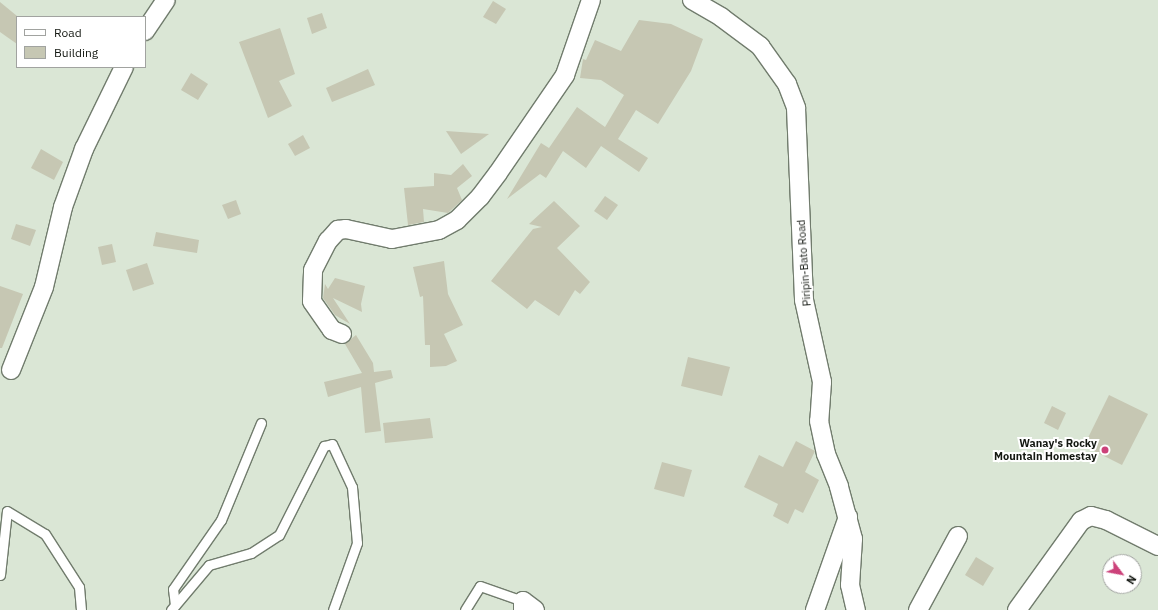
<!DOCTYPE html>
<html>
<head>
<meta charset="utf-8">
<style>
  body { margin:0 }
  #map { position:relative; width:1158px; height:610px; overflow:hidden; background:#dae6d5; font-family:"IBM Plex Sans",sans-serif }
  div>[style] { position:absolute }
  .building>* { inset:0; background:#c6c7b3 }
  .roads { filter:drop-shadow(1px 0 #717c6d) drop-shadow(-1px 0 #717c6d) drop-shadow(0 1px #717c6d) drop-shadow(0 -1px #717c6d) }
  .lane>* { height:9px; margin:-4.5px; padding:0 4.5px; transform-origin:4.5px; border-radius:4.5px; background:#fff }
  .street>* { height:18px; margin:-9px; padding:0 9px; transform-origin:9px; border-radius:9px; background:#fff }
  .dots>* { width:11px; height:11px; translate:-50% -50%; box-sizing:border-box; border:2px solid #fff; border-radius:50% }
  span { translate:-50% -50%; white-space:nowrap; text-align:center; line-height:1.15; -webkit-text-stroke:4px #fff; paint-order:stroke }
  .street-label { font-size:11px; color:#141812 }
  .poi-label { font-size:11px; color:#141812; font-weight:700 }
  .right { translate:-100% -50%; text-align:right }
  .legend { position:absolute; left:16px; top:16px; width:130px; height:52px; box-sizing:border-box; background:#fff; border:1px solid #a1a3a0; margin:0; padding:5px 7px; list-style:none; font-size:12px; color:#141812 }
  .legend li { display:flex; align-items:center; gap:8px; height:20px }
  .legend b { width:20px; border:1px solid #a1a3a0 }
  .north { position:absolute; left:1102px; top:554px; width:40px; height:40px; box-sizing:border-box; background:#fff; border:1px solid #a1a3a0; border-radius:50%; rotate:122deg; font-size:11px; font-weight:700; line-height:16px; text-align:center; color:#141812 }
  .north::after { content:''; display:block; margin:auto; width:14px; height:18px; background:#cc427a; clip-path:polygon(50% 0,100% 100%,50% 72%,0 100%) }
</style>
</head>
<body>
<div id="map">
  <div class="building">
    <div style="clip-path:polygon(493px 1px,506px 9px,496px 24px,483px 17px)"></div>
    <div style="clip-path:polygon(0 2px,17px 16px,17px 44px,0 32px)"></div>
    <div style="clip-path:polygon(322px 13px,327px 28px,312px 34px,307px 18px)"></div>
    <div style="clip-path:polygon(639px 20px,671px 24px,703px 39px,691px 71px,658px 124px,636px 110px,618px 139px,648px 158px,639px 172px,601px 146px,586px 168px,563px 151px,546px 178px,540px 174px,507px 199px,541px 143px,549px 148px,577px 107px,605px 127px,624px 95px,601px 80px,580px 78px,583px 59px,586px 60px,595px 40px,621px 51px)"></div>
    <div style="clip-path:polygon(280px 28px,295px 74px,279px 81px,292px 106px,268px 118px,239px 42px)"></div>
    <div style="clip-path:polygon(368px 69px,375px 85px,332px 102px,326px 88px)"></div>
    <div style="clip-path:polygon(191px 73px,208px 84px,198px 100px,181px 90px)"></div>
    <div style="clip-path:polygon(446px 131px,489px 134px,461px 154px)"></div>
    <div style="clip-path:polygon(303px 135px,310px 148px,295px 156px,288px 144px)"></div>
    <div style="clip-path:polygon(41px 149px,63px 162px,54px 180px,31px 168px)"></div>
    <div style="clip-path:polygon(463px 164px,472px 176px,457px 188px,462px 200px,448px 213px,423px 209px,424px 222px,408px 225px,404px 188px,434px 186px,434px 173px,451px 175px)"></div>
    <div style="clip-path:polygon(605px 196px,618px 205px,607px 220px,594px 211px)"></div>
    <div style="clip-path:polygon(236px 200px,241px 214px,228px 219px,222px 205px)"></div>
    <div style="clip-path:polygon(554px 201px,580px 226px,557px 248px,590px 282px,580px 294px,575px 290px,559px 316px,535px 300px,527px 309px,491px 281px,533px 229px,542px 227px,529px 224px)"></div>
    <div style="clip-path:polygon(16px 224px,36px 230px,30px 246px,11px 239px)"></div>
    <div style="clip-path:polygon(156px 232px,199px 240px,197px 253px,153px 246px)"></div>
    <div style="clip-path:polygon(112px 244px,116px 262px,102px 265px,98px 247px)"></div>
    <div style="clip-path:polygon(444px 261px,448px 294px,463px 325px,444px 334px,457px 361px,446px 366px,430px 367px,430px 345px,425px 345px,423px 296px,420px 297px,413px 267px)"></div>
    <div style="clip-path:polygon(147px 263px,154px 284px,133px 291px,126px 270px)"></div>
    <div style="clip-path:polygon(335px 278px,365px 286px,361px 304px,362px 312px,333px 298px,350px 324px,335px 315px,323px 298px,325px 284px,328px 289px)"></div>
    <div style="clip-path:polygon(0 286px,23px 294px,2px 348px,0 348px)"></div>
    <div style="clip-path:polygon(356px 335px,373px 363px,374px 372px,391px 370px,393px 378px,375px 383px,381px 431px,365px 433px,361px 387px,328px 397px,324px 382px,362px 373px,345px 344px)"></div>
    <div style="clip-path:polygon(688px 357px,730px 367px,722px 396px,681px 386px)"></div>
    <div style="clip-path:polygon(1109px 395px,1148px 414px,1122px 465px,1084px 446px)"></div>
    <div style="clip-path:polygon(1052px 406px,1066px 413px,1058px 430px,1044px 423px)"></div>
    <div style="clip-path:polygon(430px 418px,433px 438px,385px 443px,383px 423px)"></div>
    <div style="clip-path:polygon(796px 441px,815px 451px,805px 472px,819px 480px,803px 513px,795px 509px,788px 524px,773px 516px,778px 504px,744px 487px,759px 455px,783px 467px)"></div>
    <div style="clip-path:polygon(662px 462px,692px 470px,684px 497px,654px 489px)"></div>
    <div style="clip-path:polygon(976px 557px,994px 568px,983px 586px,965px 575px)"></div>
  </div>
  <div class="roads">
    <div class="lane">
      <div style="left:0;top:575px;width:64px;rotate:-83.8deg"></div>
      <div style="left:7px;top:511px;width:44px;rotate:31.2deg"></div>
      <div style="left:45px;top:534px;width:63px;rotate:57.3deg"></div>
      <div style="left:79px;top:587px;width:23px;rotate:85deg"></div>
      <div style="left:175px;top:605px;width:16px;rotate:-97deg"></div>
      <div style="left:173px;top:589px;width:84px;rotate:-55.2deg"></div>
      <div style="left:221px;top:520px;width:105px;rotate:-67.6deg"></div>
      <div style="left:171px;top:610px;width:59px;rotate:-49.8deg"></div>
      <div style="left:209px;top:565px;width:44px;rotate:-15.9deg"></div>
      <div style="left:251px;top:553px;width:33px;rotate:-33deg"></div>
      <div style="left:279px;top:535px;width:100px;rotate:-63.2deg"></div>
      <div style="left:324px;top:446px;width:8px;rotate:-14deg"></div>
      <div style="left:332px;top:444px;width:47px;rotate:65.1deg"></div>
      <div style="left:352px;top:487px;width:56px;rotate:84.9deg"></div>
      <div style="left:357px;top:543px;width:71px;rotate:109.7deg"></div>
      <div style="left:465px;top:610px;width:28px;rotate:-58deg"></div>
      <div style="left:480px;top:586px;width:46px;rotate:19.2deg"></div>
    </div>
    <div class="street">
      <div style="left:692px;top:0;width:34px;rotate:30deg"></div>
      <div style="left:721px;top:17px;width:49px;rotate:36.6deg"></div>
      <div style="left:760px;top:46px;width:47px;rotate:54.6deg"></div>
      <div style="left:787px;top:84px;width:26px;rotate:69deg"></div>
      <div style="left:796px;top:108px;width:192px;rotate:87.6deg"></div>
      <div style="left:804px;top:300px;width:84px;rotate:77.6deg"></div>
      <div style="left:822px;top:382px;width:39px;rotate:94deg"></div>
      <div style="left:819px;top:421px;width:34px;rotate:78deg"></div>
      <div style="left:826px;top:454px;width:35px;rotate:68deg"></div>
      <div style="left:839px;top:487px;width:54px;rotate:74.9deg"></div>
      <div style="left:853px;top:539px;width:46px;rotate:93.7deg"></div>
      <div style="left:850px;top:585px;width:26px;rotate:77deg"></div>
      <div style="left:145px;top:31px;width:37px;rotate:-56deg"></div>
      <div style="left:342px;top:334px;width:11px;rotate:-158deg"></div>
      <div style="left:332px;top:330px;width:35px;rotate:-125deg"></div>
      <div style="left:312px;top:301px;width:31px;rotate:-88deg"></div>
      <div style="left:313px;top:270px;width:33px;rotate:-63deg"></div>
      <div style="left:328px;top:241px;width:15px;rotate:-48deg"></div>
      <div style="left:338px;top:230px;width:8px;rotate:-7deg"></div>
      <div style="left:346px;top:229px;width:47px;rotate:12.3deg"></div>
      <div style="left:392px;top:239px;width:48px;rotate:-10.8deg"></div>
      <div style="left:439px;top:230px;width:21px;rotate:-29deg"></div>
      <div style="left:457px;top:220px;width:33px;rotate:-45deg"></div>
      <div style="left:480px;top:197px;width:30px;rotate:-53deg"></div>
      <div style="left:498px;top:173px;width:119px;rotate:-55.6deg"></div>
      <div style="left:565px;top:75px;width:79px;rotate:-70.9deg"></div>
      <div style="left:11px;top:370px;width:89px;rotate:-68.3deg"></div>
      <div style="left:44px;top:287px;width:82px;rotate:-76.6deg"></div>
      <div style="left:63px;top:207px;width:62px;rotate:-70.1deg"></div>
      <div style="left:84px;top:149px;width:91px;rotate:-64deg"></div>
      <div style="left:523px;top:610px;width:9px;rotate:-90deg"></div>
      <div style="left:523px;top:601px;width:15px;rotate:37deg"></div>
      <div style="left:815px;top:610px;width:99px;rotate:-70.5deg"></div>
      <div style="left:918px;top:610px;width:84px;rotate:-61.6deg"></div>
      <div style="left:1017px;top:610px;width:110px;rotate:-54.3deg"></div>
      <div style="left:1081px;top:521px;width:11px;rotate:-27deg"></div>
      <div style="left:1091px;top:516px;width:16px;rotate:15deg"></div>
      <div style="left:1106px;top:520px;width:58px;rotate:26.6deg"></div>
    </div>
  </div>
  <div class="dots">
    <div style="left:1105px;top:450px;background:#cc427a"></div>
  </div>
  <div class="street-label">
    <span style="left:804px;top:263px;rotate:-94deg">Piripin-Bato Road</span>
  </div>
  <div class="poi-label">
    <span class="right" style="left:1097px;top:450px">Wanay's Rocky<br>Mountain Homestay</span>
  </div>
  <ul class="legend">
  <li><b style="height:5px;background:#fff"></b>Road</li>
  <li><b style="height:11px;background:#c6c7b3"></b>Building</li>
  </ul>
  <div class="north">N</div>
</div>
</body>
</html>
